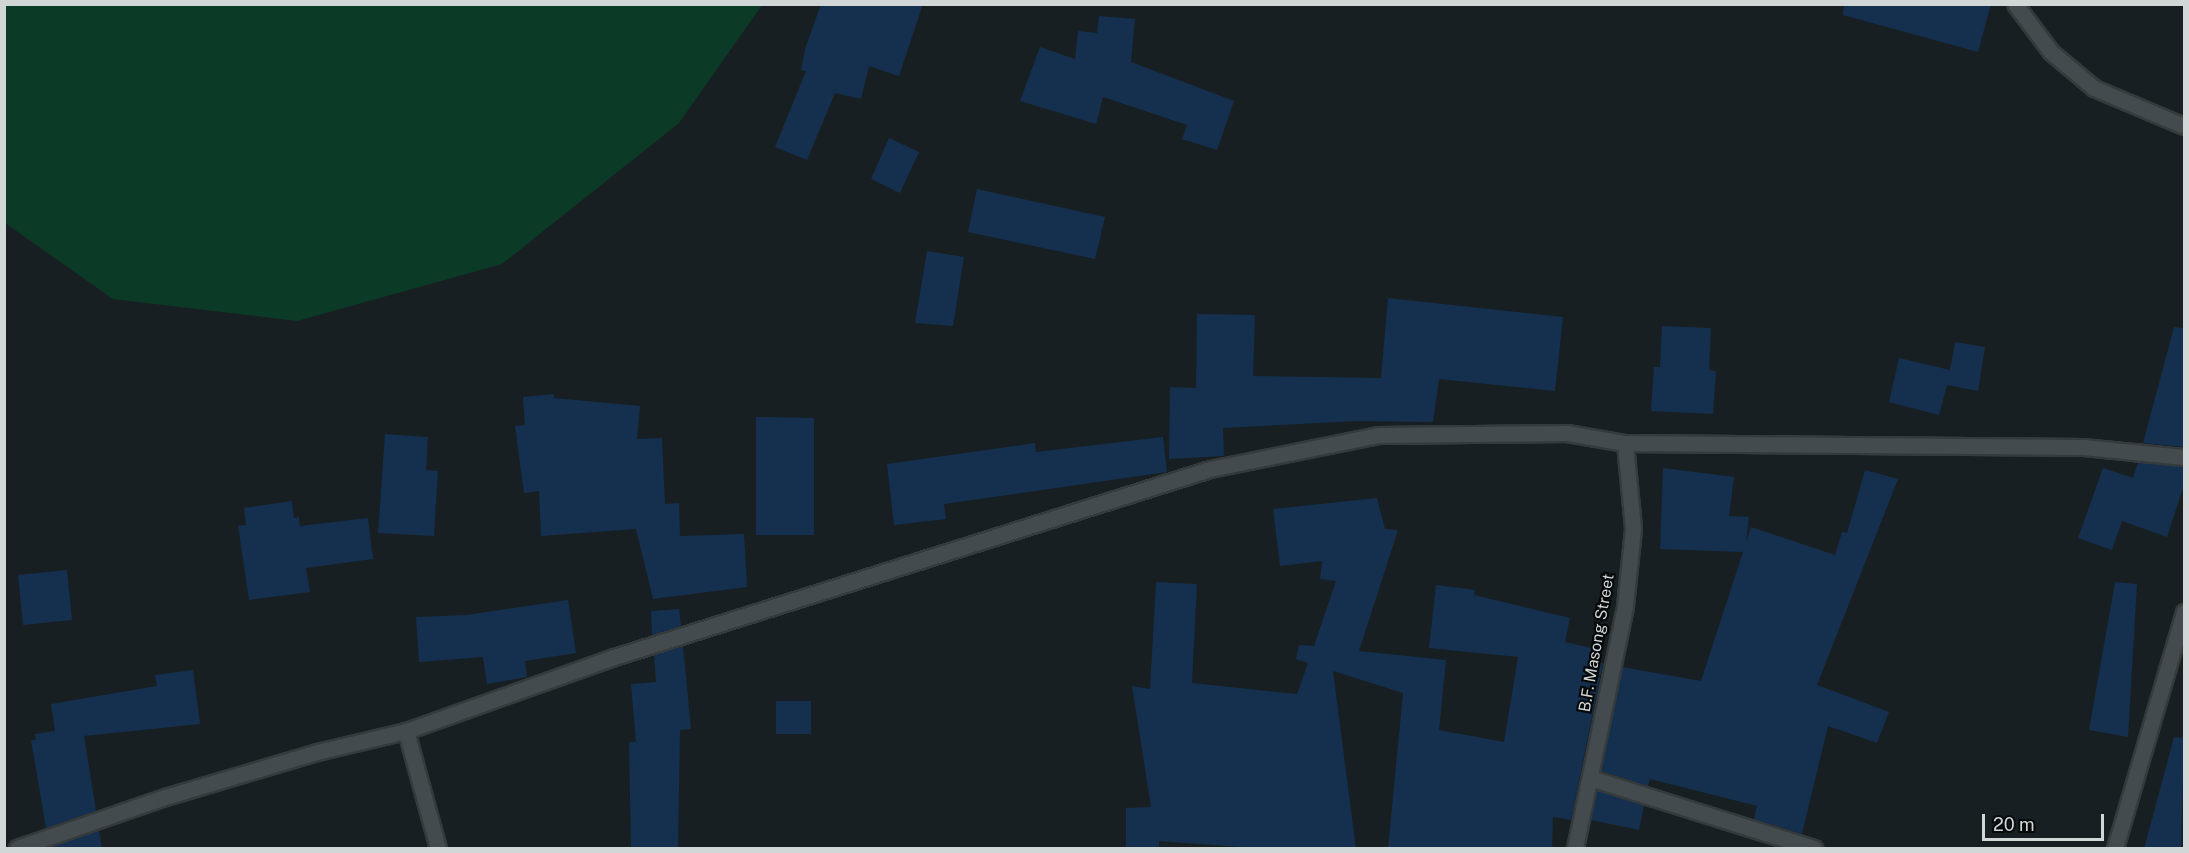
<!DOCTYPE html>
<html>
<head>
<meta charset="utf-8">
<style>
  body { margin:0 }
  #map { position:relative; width:2189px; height:853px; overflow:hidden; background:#181f22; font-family:"Public Sans",sans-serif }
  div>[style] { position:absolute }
  .green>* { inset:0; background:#0b3b26 }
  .building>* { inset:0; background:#14304e }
  .roads { filter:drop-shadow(2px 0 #353a3c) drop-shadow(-2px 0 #353a3c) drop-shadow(0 2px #353a3c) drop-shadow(0 -2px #353a3c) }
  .service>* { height:15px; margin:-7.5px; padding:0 7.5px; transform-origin:7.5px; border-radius:7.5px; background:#434b4e }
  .minor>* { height:15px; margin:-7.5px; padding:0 7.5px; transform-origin:7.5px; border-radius:7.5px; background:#434b4e }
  span { translate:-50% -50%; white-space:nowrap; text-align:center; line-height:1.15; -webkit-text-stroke:4.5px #06090a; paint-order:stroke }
  .street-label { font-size:16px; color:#d1d6d7 }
  .frame { position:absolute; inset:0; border:6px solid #d1d6d7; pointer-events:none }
  .scale { position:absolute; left:1982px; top:814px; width:122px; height:27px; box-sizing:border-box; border:3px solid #d1d6d7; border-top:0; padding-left:8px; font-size:18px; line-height:21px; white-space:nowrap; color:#d1d6d7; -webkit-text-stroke:4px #06090a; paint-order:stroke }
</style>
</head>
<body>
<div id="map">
  <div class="green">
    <div style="clip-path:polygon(5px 4px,762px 4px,762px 5px,679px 123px,502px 264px,297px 321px,113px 299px,5px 223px)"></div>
  </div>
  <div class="building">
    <div style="clip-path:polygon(821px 4px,923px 4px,899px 76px,869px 66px,861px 99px,835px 93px,807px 160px,775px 147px,806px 71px,801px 70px,805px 49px)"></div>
    <div style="clip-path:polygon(1844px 4px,1991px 4px,1978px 52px,1843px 15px)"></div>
    <div style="clip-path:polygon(1099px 16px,1135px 19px,1131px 62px,1234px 101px,1217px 150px,1182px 139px,1187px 125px,1103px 97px,1096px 124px,1020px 101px,1040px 47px,1075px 59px,1078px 31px,1097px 33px)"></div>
    <div style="clip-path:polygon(889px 138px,919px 152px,900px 193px,871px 179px)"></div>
    <div style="clip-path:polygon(977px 189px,1105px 217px,1095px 259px,968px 232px)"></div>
    <div style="clip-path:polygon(927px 251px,964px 257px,953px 326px,915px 323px)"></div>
    <div style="clip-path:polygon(1388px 298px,1563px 317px,1555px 391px,1439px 379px,1433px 422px,1357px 421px,1223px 428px,1224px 456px,1169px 459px,1170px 387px,1196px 388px,1197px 314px,1255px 315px,1253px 376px,1381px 378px)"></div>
    <div style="clip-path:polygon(1662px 326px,1711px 328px,1709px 370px,1716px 371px,1713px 414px,1651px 411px,1654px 367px,1660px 367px)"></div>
    <div style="clip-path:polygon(2174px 327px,2184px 328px,2184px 447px,2143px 443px)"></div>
    <div style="clip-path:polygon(1955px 342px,1985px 347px,1978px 391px,1947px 385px,1939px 415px,1889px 402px,1899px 358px,1950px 370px)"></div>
    <div style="clip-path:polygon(554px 394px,554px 398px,640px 406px,637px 439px,662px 438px,665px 504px,679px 503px,680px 536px,744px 534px,747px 587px,653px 599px,636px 529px,541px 536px,539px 491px,524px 493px,515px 426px,525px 425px,523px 397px)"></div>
    <div style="clip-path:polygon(756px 417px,814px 418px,814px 535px,756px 535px)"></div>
    <div style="clip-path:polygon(385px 434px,428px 437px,426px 470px,438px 471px,434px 536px,378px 533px)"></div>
    <div style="clip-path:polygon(1163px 437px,1167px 472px,944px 504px,946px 519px,894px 525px,887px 464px,1035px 443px,1036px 452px)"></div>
    <div style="clip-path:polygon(2138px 462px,2184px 467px,2184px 485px,2167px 537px,2122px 521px,2112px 550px,2078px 538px,2103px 468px,2133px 478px)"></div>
    <div style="clip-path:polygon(1663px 468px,1734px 477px,1729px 516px,1749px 517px,1746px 542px,1751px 527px,1835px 555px,1842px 532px,1847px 533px,1865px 470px,1898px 479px,1817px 685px,1889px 712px,1877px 743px,1828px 726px,1802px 834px,1754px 819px,1757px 806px,1650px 779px,1648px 786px,1601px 771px,1622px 667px,1701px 681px,1743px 552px,1660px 549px)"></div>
    <div style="clip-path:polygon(1377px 498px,1385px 529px,1398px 530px,1359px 651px,1446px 660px,1439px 730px,1504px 742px,1518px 657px,1429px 648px,1436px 585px,1475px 590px,1474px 595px,1570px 618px,1565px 642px,1591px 648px,1589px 661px,1603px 663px,1571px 820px,1553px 817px,1552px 849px,1388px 849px,1403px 693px,1333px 671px,1356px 849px,1267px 849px,1159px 841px,1159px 849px,1126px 849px,1126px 808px,1151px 807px,1132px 686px,1150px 689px,1156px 582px,1197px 584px,1192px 683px,1297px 694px,1308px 663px,1296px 659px,1299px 645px,1314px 646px,1336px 581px,1320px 579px,1322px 561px,1280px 566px,1273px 509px)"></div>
    <div style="clip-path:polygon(292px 501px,294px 518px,299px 517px,300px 526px,368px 518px,373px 559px,306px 568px,310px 592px,249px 600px,238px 526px,246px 525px,244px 508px)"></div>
    <div style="clip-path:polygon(67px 570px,72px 620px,23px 625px,18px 575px)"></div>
    <div style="clip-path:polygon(2115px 582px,2137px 584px,2128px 737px,2089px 730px)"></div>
    <div style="clip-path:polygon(568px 600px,576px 653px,525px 661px,527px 677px,487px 684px,483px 657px,419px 662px,416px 617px,466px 615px)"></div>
    <div style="clip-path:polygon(679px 609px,681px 626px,652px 635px,651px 611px)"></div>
    <div style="clip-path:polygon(683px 646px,691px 729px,680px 730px,678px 849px,631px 849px,629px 742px,636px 742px,631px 684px,656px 682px,654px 655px)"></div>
    <div style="clip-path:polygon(193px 670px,200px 724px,84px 736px,96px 811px,46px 828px,31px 740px,36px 740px,35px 734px,55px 731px,51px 704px,157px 686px,155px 675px)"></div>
    <div style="clip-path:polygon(776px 701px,811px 701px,811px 734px,776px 734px)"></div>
    <div style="clip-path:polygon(2174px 737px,2184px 738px,2181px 849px,2144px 849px)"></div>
    <div style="clip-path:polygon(1597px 790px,1644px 805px,1639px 830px,1591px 820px)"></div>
    <div style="clip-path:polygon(99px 830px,102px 849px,49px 849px,49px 847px)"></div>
  </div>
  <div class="roads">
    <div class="service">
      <div style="left:406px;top:731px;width:121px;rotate:74.7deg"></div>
    </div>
    <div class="minor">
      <div style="left:2015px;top:4px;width:60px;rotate:53.1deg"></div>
      <div style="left:2051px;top:52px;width:56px;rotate:39.9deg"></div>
      <div style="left:2094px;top:88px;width:98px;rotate:22.9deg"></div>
      <div style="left:1590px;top:778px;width:235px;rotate:17.4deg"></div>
      <div style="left:17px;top:848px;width:157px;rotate:-19deg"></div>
      <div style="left:165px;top:797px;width:159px;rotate:-16.5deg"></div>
      <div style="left:317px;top:752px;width:91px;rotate:-13.3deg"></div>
      <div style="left:406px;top:731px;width:221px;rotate:-19.6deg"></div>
      <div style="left:614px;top:657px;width:625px;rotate:-17.51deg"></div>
      <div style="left:1210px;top:469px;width:171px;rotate:-11.4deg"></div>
      <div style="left:1378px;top:435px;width:189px;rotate:-0.6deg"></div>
      <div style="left:1567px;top:433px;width:59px;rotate:9.8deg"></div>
      <div style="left:1625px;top:443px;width:458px;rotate:0.5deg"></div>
      <div style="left:2083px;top:447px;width:101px;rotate:5.7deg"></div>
      <div style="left:1575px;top:848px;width:247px;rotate:-78.3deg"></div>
      <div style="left:1625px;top:606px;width:78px;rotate:-84.1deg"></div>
      <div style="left:1633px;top:528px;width:85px;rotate:-95.4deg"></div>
      <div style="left:2115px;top:848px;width:246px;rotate:-73.7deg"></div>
    </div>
  </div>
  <div class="street-label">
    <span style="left:1597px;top:643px;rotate:-80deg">B.F. Masong Street</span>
  </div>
  <div class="frame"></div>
  <div class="scale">20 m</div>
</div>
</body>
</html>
